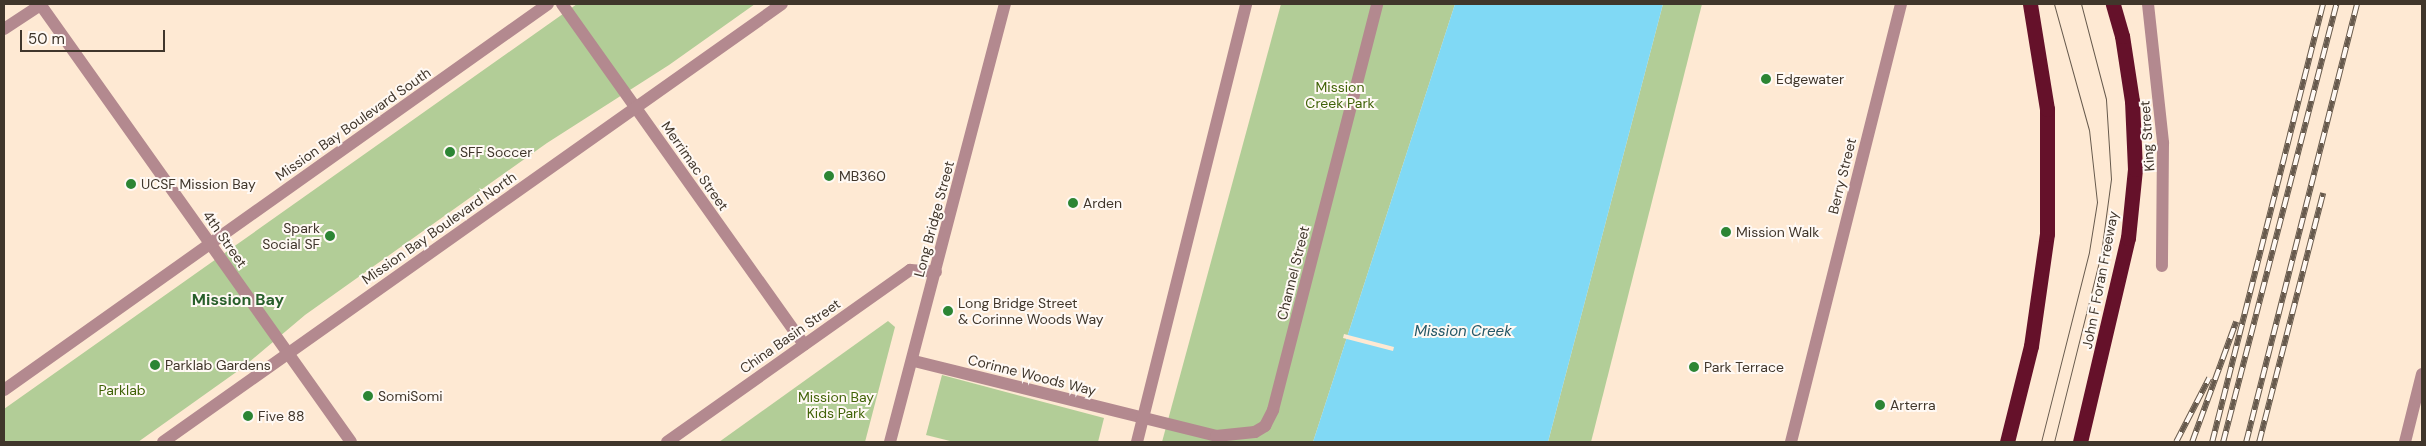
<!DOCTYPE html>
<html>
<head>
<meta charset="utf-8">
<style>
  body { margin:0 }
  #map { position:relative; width:2426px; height:446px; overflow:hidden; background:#fee9d3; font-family:"DM Sans",sans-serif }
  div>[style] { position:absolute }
  .green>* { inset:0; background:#b2cd97 }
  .water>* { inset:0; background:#80d9f5 }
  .pier>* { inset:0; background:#fee9d3 }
  .minor>* { height:12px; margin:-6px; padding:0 6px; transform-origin:6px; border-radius:6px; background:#b3898f }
  .highway>* { height:15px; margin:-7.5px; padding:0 7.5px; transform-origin:7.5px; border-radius:7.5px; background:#65112a }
  .tram>* { height:1px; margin:-0.5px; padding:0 0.5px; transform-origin:0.5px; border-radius:0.5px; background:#675a4d }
  .rail>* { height:5.5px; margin-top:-2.75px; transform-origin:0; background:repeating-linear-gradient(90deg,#fff9f4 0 11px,#675a4d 0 22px); box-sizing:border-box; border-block:1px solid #675a4d }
  .dots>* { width:14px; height:14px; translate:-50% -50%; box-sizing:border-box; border:2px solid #fff9f4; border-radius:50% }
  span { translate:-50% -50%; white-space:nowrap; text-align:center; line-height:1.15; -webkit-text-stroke:4px #fff9f4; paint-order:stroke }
  .poi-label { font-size:14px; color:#40362b }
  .left { translate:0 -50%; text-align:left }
  .right { translate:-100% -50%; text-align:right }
  .park-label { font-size:14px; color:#416308 }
  .street-label { font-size:14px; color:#40362b }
  .water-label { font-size:15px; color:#265867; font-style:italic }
  .quarter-label { font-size:16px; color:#285f2b; font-weight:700 }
  .frame { position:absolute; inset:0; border:5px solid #40362b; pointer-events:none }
  .scale { position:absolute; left:20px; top:30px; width:145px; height:22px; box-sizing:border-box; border:2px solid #40362b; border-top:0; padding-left:6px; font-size:15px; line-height:18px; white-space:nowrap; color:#40362b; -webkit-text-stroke:4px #fff9f4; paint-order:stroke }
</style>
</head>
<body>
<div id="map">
  <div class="green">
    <div style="clip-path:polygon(577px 4px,755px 4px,669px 65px,547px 143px,305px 315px,242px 368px,138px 442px,4px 442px,4px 409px)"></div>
    <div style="clip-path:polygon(1281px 4px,1455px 4px,1313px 442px,1162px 442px)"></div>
    <div style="clip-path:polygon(1663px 4px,1702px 4px,1591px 442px,1548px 442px)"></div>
    <div style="clip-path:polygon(888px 321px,895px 327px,865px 442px,719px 442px)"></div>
    <div style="clip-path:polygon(942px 375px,1104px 418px,1098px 442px,954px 442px,926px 435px)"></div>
  </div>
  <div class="water">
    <div style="clip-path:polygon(1455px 4px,1663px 4px,1548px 442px,1313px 442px)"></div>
  </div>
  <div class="pier">
    <div style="clip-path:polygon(1344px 334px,1394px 347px,1393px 351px,1343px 338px)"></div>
  </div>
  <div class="minor">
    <div style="left:40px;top:4px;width:537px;rotate:54.62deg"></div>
    <div style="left:562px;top:4px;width:418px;rotate:54.6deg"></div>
    <div style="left:2148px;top:4px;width:140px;rotate:83.8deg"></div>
    <div style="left:2163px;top:143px;width:123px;rotate:90.5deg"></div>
    <div style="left:4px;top:29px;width:45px;rotate:-33.3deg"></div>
    <div style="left:914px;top:361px;width:311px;rotate:13.9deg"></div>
    <div style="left:1216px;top:436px;width:39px;rotate:-6deg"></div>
    <div style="left:1255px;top:432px;width:12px;rotate:-31deg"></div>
    <div style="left:1265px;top:426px;width:18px;rotate:-63deg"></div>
    <div style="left:1273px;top:410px;width:419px;rotate:-75.6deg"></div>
    <div style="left:4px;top:390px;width:667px;rotate:-35.36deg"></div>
    <div style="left:163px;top:442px;width:758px;rotate:-35.28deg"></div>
    <div style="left:667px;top:442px;width:298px;rotate:-35.3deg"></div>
    <div style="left:910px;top:270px;width:26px;rotate:4deg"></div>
    <div style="left:890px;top:442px;width:453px;rotate:-75.3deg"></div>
    <div style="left:1137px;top:442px;width:451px;rotate:-76deg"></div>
    <div style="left:1791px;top:442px;width:452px;rotate:-75.9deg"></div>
    <div style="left:2405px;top:442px;width:70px;rotate:-76deg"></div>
  </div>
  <div class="highway">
    <div style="left:2007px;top:442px;width:99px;rotate:-76deg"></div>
    <div style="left:2031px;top:346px;width:113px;rotate:-81.9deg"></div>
    <div style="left:2047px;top:234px;width:125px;rotate:-90deg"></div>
    <div style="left:2047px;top:109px;width:106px;rotate:-99.2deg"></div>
    <div style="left:2080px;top:442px;width:210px;rotate:-76.8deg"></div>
    <div style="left:2128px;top:238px;width:69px;rotate:-84.2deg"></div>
    <div style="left:2135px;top:169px;width:68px;rotate:-92.5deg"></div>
    <div style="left:2132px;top:101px;width:66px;rotate:-98.7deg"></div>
    <div style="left:2122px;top:36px;width:33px;rotate:-106deg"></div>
  </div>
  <div class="tram">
    <div style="left:2041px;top:442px;width:196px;rotate:-75.8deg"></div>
    <div style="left:2089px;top:252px;width:51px;rotate:-80.9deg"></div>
    <div style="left:2097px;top:202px;width:72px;rotate:-96.3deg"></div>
    <div style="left:2089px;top:130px;width:131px;rotate:-105.5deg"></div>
    <div style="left:2054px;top:442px;width:195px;rotate:-76deg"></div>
    <div style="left:2101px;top:253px;width:75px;rotate:-82.3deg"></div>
    <div style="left:2111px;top:179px;width:80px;rotate:-93.6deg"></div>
    <div style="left:2106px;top:99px;width:98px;rotate:-104.7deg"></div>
  </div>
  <div class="rail">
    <div style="left:2176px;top:442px;width:72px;rotate:-62.7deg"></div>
    <div style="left:2192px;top:442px;width:128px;rotate:-69.9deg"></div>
    <div style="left:2212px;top:442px;width:452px;rotate:-75.8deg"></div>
    <div style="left:2223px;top:442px;width:452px;rotate:-75.5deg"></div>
    <div style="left:2246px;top:442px;width:452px;rotate:-75.8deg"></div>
    <div style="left:2259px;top:442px;width:257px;rotate:-75.6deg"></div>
  </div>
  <div class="dots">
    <div style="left:1766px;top:79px;background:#2c8534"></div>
    <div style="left:450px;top:152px;background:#2c8534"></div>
    <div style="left:829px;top:176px;background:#2c8534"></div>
    <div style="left:131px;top:184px;background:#2c8534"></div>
    <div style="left:1073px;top:203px;background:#2c8534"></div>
    <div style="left:1726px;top:232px;background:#2c8534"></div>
    <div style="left:330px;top:236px;background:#2c8534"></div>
    <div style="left:948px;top:311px;background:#2c8534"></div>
    <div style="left:155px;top:365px;background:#2c8534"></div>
    <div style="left:1694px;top:367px;background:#2c8534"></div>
    <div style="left:368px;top:396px;background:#2c8534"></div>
    <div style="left:1880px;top:405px;background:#2c8534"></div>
    <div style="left:248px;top:416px;background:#2c8534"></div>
  </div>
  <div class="poi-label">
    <span class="left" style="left:1776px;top:79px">Edgewater</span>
    <span class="left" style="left:460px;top:152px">SFF Soccer</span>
    <span class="left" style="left:839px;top:176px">MB360</span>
    <span class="left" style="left:141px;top:184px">UCSF Mission Bay</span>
    <span class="left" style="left:1083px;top:203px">Arden</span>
    <span class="right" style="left:320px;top:236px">Spark<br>Social SF</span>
    <span class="left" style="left:1736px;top:232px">Mission Walk</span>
    <span class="left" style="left:958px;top:311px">Long Bridge Street<br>&amp; Corinne Woods Way</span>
    <span class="left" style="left:165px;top:365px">Parklab Gardens</span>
    <span class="left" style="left:1704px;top:367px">Park Terrace</span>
    <span class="left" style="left:378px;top:396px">SomiSomi</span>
    <span class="left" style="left:1890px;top:405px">Arterra</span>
    <span class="left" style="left:258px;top:416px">Five 88</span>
  </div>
  <div class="park-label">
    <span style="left:1340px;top:95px">Mission<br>Creek Park</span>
    <span style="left:122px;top:390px">Parklab</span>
    <span style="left:836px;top:405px">Mission Bay<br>Kids Park</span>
  </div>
  <div class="street-label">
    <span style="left:353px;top:124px;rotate:-35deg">Mission Bay Boulevard South</span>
    <span style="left:2147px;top:136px;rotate:-94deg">King Street</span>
    <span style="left:695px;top:166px;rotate:55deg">Merrimac Street</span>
    <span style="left:1842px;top:176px;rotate:-76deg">Berry Street</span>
    <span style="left:934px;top:219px;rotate:-75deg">Long Bridge Street</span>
    <span style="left:439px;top:228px;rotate:-35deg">Mission Bay Boulevard North</span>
    <span style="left:225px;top:239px;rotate:55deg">4th Street</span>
    <span style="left:1293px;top:273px;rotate:-76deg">Channel Street</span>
    <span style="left:2100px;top:280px;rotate:-79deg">John F Foran Freeway</span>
    <span style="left:790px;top:336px;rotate:-35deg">China Basin Street</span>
    <span style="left:1032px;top:375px;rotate:14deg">Corinne Woods Way</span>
  </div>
  <div class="water-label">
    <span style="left:1463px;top:332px">Mission Creek</span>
  </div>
  <div class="quarter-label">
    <span style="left:238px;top:300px">Mission Bay</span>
  </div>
  <div class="frame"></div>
  <div class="scale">50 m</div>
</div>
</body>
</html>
